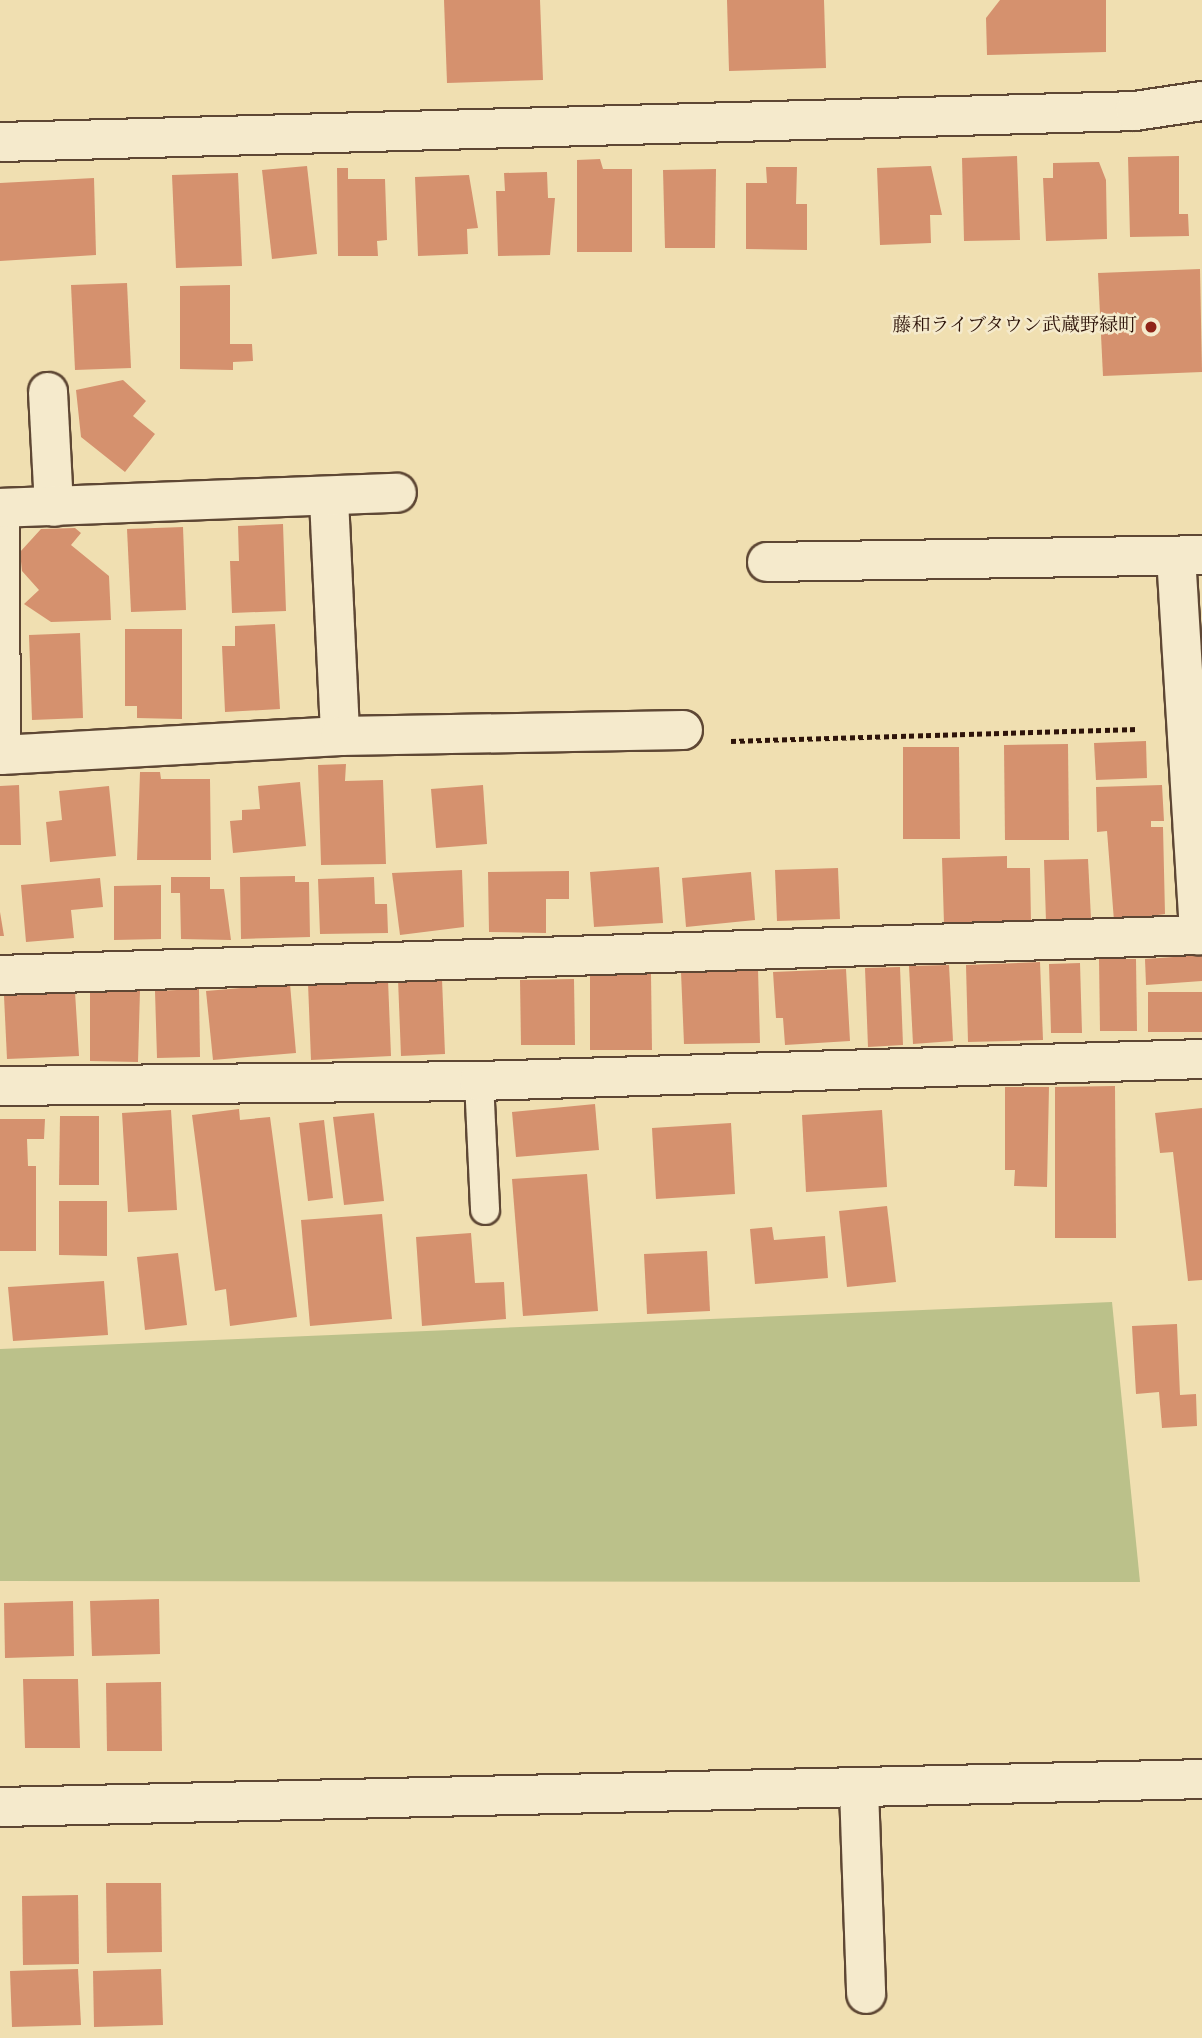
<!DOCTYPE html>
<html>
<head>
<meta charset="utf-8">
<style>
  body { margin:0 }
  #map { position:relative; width:1202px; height:2038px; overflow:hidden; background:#f0dfb1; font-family:Vollkorn,"Noto Serif JP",serif }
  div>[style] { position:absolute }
  .green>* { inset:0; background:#bbc18a }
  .building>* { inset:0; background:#d5916e }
  .path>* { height:4.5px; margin-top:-2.25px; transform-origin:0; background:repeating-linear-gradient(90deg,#2e140a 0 5px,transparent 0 8.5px) }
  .roads { filter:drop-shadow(2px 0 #5e4734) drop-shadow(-2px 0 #5e4734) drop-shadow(0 2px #5e4734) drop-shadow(0 -2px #5e4734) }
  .service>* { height:28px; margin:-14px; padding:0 14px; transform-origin:14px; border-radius:14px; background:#f5eacc }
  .minor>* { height:38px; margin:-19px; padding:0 19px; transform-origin:19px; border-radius:19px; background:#f5eacc }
  .dots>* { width:19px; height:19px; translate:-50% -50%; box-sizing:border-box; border:4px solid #f5eacc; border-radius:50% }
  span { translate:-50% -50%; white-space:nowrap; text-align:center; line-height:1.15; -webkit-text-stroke:5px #f5eacc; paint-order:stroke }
  .poi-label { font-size:19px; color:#2e140a }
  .right { translate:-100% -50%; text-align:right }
</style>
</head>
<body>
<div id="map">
  <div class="green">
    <div style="clip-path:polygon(1112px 1302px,1140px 1582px,0 1581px,0 1349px)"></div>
  </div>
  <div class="building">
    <div style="clip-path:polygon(444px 0,540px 0,543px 80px,447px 83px)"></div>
    <div style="clip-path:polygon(727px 0,824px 0,826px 68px,729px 71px)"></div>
    <div style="clip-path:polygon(1000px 0,1106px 0,1106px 52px,987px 55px,986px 18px)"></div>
    <div style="clip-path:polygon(1017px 156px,1020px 240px,964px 241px,962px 158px)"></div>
    <div style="clip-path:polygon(1179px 156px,1179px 214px,1188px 214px,1189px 236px,1130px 237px,1128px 157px)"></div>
    <div style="clip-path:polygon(600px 159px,603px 169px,632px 169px,632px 252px,577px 252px,577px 160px)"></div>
    <div style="clip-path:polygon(1099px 162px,1106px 180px,1107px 239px,1046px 241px,1043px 178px,1053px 178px,1053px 163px)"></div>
    <div style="clip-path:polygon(307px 166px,317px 254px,272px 259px,262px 170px)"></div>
    <div style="clip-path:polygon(931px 166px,942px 215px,930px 215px,931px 243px,880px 245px,877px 168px)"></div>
    <div style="clip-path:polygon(766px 167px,797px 167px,796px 204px,807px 204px,807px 250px,746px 249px,746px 183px,767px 183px)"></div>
    <div style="clip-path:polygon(337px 168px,348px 168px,348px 179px,385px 179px,387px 240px,377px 241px,378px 256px,338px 256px)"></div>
    <div style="clip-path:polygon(716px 169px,715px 248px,665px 248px,663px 170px)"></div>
    <div style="clip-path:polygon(547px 172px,548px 198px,555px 198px,550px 255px,498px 256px,496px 191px,505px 191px,504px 173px)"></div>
    <div style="clip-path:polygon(238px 173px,242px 266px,176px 268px,172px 175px)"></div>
    <div style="clip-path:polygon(469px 175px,478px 228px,467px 229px,468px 254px,418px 256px,415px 177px)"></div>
    <div style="clip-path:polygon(94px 178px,96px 255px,0 261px,0 183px)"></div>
    <div style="clip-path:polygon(1200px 269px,1202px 372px,1103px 376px,1098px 273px)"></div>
    <div style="clip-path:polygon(127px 283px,131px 368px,75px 370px,71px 285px)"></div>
    <div style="clip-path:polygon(230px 285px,230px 344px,252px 344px,253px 361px,233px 362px,233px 370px,180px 369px,180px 286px)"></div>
    <div style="clip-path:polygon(123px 380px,146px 401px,133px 416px,155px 434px,125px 472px,81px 437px,76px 390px)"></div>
    <div style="clip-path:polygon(283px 524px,286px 611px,232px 613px,230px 561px,239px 561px,238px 526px)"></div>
    <div style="clip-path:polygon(183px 527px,186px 610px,131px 612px,127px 529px)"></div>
    <div style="clip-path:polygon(75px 528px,81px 533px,71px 545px,109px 576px,111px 620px,51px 622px,24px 604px,39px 590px,22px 571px,20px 552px,41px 529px)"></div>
    <div style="clip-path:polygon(275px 624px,280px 709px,225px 712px,222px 646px,235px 646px,235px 626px)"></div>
    <div style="clip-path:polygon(125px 629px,182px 629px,182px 719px,137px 718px,137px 706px,125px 706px)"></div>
    <div style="clip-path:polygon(80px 633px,83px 718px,32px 720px,29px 635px)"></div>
    <div style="clip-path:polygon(1146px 741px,1147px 778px,1096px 780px,1094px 743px)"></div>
    <div style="clip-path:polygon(1068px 744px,1069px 840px,1005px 840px,1004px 745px)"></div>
    <div style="clip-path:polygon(903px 747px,959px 747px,960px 839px,903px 839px)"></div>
    <div style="clip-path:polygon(346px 764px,345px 781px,383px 780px,386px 864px,321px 865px,318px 765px)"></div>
    <div style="clip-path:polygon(140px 772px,160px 772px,161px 779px,210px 779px,211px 860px,137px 860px)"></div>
    <div style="clip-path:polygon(300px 782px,306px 846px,233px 853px,230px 821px,242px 820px,242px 810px,260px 809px,258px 786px)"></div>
    <div style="clip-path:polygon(19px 785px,21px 845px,0 845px,0 786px)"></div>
    <div style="clip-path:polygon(483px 785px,487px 844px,436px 848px,431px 789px)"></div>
    <div style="clip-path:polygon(1162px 785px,1164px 821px,1151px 821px,1151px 827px,1163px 827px,1165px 914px,1114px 921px,1107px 831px,1097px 832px,1096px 787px)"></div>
    <div style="clip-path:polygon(109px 786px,116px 856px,50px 862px,46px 822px,62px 820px,59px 791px)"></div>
    <div style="clip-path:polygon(1007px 856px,1007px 868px,1030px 868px,1031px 922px,944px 924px,942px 858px)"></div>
    <div style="clip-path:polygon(1088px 859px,1091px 919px,1046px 921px,1044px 860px)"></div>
    <div style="clip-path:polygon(659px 867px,663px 923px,594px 927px,590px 872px)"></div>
    <div style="clip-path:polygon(838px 868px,840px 919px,777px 921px,775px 870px)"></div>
    <div style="clip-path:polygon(462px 870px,464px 927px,400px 935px,392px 873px)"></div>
    <div style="clip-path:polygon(569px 871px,569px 899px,546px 899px,546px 933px,489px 932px,488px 872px)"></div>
    <div style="clip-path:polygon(751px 872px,755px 920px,686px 927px,682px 878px)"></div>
    <div style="clip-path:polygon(295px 876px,295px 882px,309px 882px,310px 937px,241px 939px,240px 877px)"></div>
    <div style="clip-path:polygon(171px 877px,210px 877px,210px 889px,224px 889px,231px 940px,181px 939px,180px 893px,171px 893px)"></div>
    <div style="clip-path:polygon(374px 877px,375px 904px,387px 904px,388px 933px,320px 934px,318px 879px)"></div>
    <div style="clip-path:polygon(100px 878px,103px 907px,71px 910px,74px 938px,26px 942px,21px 885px)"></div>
    <div style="clip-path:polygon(161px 885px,161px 939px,114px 940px,114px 886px)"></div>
    <div style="clip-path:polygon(0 912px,4px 936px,0 936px)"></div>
    <div style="clip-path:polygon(1202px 955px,1202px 981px,1146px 985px,1145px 959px)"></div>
    <div style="clip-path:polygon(1099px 959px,1136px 959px,1137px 1031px,1100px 1031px)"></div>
    <div style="clip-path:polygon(1040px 962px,1043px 1040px,968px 1042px,966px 965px)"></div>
    <div style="clip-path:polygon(1080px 963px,1082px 1033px,1051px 1033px,1049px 964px)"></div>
    <div style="clip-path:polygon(949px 965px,953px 1041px,913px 1044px,909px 966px)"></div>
    <div style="clip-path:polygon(900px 967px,903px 1045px,868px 1047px,865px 968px)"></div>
    <div style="clip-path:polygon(758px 969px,760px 1043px,684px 1044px,681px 972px)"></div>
    <div style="clip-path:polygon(846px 969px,850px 1041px,785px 1045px,783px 1018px,776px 1018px,773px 972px)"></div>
    <div style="clip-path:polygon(590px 974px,651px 974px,652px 1050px,590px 1050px)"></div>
    <div style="clip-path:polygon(398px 979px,442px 979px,445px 1054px,401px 1056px)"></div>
    <div style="clip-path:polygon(574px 979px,575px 1045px,521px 1045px,520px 980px)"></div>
    <div style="clip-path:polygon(388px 980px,391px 1056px,311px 1060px,308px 983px)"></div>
    <div style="clip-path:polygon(290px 984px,296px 1053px,213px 1060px,206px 991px)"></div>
    <div style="clip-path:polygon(90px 989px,140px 990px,138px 1062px,90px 1061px)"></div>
    <div style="clip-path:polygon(199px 989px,200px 1057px,157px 1058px,155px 991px)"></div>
    <div style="clip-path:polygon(75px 992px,79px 1056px,7px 1059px,4px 996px)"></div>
    <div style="clip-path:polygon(1148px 992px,1202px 992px,1202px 1032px,1148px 1032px)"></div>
    <div style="clip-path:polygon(1115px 1086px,1116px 1238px,1055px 1238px,1055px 1087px)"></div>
    <div style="clip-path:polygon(1005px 1087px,1049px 1087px,1047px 1187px,1014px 1186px,1015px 1170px,1005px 1170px)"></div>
    <div style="clip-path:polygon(595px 1104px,599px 1150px,516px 1157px,512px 1112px)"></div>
    <div style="clip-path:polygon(1202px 1108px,1202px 1280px,1188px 1281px,1173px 1152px,1160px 1153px,1155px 1113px)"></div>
    <div style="clip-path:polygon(239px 1109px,240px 1120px,270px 1117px,297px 1317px,230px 1326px,226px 1289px,215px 1291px,192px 1115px)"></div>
    <div style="clip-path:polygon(171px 1110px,177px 1210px,128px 1212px,122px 1113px)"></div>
    <div style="clip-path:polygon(882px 1110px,887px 1187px,806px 1192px,802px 1115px)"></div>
    <div style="clip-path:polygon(374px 1113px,384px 1201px,344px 1205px,333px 1117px)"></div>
    <div style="clip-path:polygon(60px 1116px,99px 1116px,99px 1185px,59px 1185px)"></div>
    <div style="clip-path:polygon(0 1119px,45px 1119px,44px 1139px,27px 1139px,28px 1166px,36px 1166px,36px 1251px,0 1251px)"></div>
    <div style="clip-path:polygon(324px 1120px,333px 1198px,308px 1201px,299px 1123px)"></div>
    <div style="clip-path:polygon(731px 1123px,735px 1194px,656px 1199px,652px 1128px)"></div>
    <div style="clip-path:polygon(587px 1174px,598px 1311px,523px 1316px,512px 1179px)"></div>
    <div style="clip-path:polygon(59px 1201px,107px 1201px,107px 1256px,59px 1255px)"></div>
    <div style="clip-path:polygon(887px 1206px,896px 1282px,847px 1287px,839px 1211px)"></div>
    <div style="clip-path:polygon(382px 1214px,392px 1319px,310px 1326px,301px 1220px)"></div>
    <div style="clip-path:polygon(772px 1227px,774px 1240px,825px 1236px,828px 1278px,755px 1284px,750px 1229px)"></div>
    <div style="clip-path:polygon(471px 1233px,475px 1283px,504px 1282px,506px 1319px,422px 1326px,416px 1237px)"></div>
    <div style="clip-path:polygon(707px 1251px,710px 1311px,647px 1314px,644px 1254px)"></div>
    <div style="clip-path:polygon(178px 1253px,187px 1325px,145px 1330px,137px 1257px)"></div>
    <div style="clip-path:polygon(104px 1281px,108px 1335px,13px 1341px,8px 1287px)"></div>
    <div style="clip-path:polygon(1177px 1324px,1180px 1395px,1196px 1394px,1197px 1426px,1162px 1428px,1159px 1392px,1136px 1394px,1132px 1326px)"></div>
    <div style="clip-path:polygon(159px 1599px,160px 1654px,92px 1656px,90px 1601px)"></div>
    <div style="clip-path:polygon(73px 1601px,74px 1656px,5px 1658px,4px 1603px)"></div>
    <div style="clip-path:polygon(23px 1679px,78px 1679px,80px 1748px,25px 1748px)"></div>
    <div style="clip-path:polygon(161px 1682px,162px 1751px,107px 1751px,106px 1683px)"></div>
    <div style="clip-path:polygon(106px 1883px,161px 1883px,162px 1952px,107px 1953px)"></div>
    <div style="clip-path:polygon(78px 1895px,79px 1964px,23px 1965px,22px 1896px)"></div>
    <div style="clip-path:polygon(78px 1969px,81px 2025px,12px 2027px,10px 1971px)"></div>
    <div style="clip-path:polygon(161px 1969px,163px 2025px,94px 2027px,93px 1971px)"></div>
  </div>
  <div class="path">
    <div style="left:731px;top:741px;width:407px;rotate:-1.7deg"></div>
  </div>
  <div class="roads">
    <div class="service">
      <div style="left:479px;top:1081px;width:129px;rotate:87.3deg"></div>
    </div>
    <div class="minor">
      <div style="left:0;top:142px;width:1135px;rotate:-1.56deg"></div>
      <div style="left:1135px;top:111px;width:68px;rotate:-8.5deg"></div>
      <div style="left:48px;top:392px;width:115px;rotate:87deg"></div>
      <div style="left:329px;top:499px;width:237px;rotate:87.3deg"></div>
      <div style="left:0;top:508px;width:247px;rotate:89.8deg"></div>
      <div style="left:1px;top:755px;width:340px;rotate:-3.2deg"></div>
      <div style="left:340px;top:736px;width:343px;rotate:-1deg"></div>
      <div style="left:0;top:508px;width:397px;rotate:-2.2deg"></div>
      <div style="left:1176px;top:556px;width:380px;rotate:86.5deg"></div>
      <div style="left:767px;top:562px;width:435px;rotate:-0.9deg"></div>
      <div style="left:0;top:975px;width:1203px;rotate:-1.91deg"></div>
      <div style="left:0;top:1086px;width:479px;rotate:-0.6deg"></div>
      <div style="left:479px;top:1081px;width:723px;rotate:-1.74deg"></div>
      <div style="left:859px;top:1789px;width:205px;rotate:88deg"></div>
      <div style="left:0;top:1807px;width:1202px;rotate:-1.33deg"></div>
    </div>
  </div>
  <div class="dots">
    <div style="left:1151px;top:327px;background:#8f2418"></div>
  </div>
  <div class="poi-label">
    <span class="right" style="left:1137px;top:327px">藤和ライブタウン武蔵野緑町</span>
  </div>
</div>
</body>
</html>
